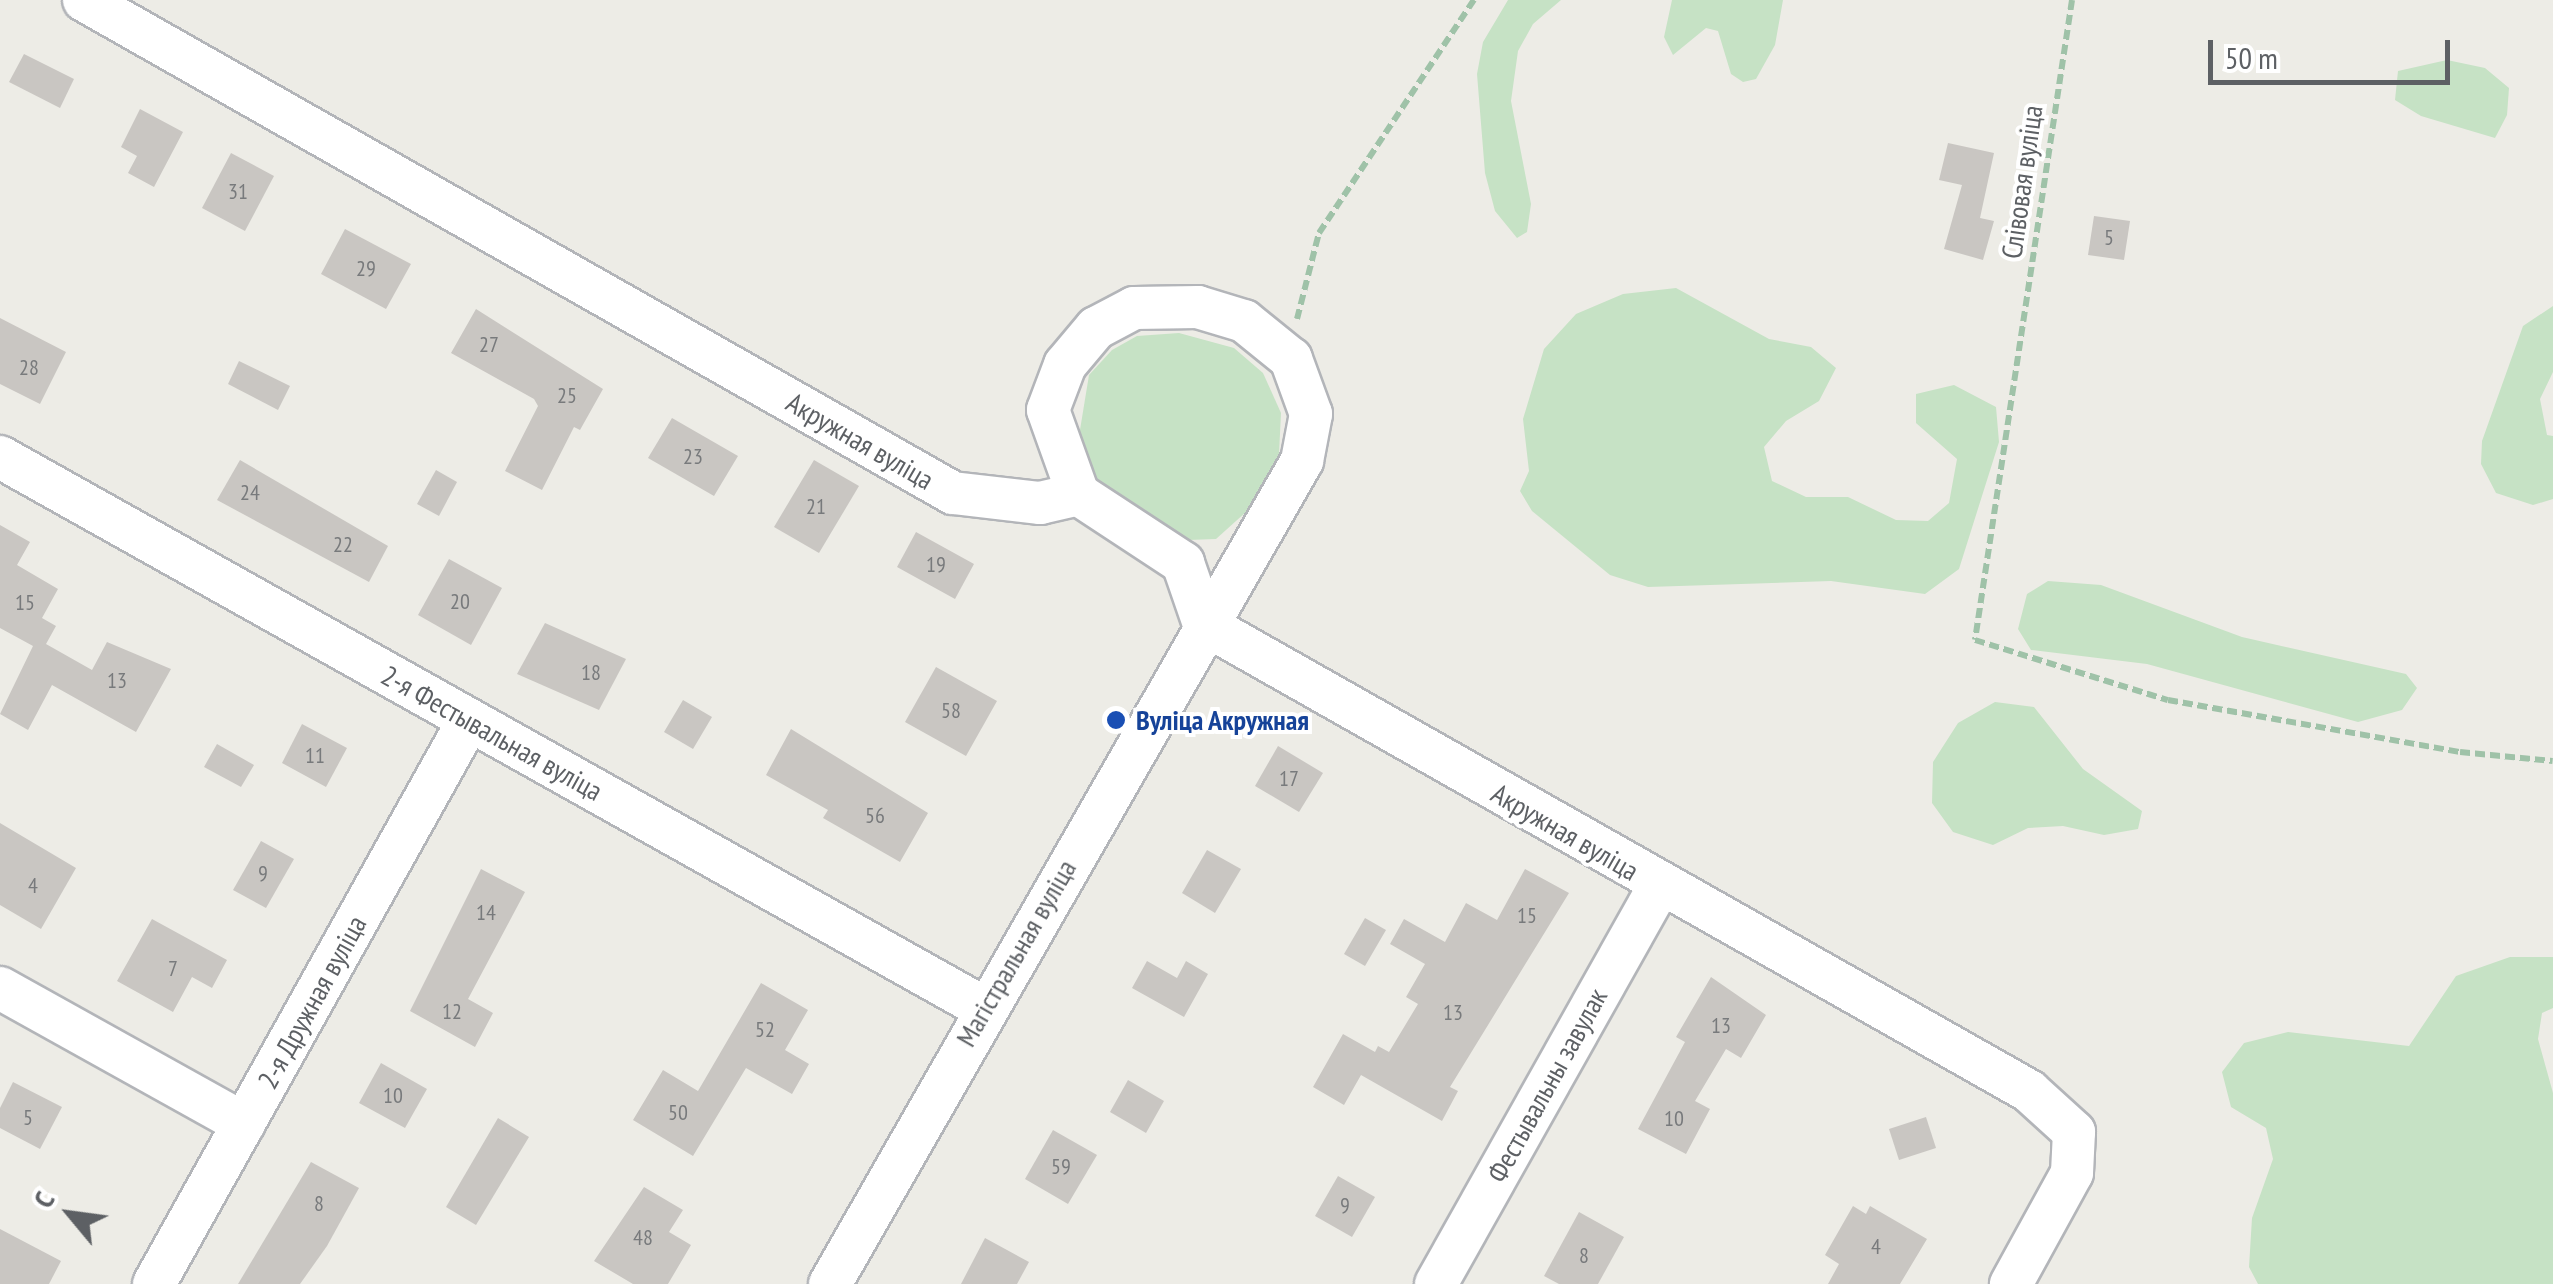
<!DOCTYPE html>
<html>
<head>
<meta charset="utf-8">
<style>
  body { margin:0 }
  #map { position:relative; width:2553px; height:1284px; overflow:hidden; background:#edece6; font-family:"PT Sans Narrow",sans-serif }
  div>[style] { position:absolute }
  .green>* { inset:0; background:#c6e2c5 }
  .building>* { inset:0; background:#c9c6c2 }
  .path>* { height:6px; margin-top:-3px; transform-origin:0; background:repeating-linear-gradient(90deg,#9fc2a8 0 10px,transparent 0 15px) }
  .roads { filter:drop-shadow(2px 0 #b3b5b9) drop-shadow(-2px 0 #b3b5b9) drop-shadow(0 2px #b3b5b9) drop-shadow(0 -2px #b3b5b9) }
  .minor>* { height:42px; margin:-21px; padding:0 21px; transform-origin:21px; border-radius:21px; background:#fff }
  .dots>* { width:28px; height:28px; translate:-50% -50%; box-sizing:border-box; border:5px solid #fff; border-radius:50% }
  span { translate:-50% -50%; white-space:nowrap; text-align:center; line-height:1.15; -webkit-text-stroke:8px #fff; paint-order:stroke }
  .number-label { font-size:22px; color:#787a7c }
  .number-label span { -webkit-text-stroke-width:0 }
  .street-label { font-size:28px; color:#5d6064 }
  .transit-label { font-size:28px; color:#164399; font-weight:700 }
  .left { translate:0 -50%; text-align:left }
  .north { position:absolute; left:20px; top:1164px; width:100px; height:100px; -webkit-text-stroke:8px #fff; paint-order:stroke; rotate:299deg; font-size:28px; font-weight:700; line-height:40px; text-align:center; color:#5d6064 }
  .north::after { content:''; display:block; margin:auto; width:35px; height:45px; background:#5d6064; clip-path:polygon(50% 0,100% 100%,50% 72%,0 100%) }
  .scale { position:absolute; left:2208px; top:40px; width:242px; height:45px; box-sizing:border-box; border:5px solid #5d6064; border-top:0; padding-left:12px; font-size:30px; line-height:35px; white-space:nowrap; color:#5d6064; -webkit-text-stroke:8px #fff; paint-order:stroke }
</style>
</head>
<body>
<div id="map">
  <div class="green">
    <div style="clip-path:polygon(1508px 0,1561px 0,1533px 24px,1518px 51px,1511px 101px,1531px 204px,1527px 232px,1517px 238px,1495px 211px,1485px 173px,1477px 74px,1483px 42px)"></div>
    <div style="clip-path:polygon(1672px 0,1783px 0,1775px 45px,1756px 79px,1743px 82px,1731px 74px,1718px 31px,1706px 28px,1673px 55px,1664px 37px)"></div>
    <div style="clip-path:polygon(2447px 60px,2485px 68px,2509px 88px,2507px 115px,2495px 138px,2421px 116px,2395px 100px,2398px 71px)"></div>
    <div style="clip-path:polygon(1676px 288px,1769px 339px,1811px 347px,1836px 368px,1819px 401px,1786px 421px,1764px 447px,1772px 481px,1806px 497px,1848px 497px,1896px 520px,1928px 521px,1949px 503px,1957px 459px,1916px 423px,1916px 394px,1954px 385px,1996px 407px,1999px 442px,1959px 569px,1925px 594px,1831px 581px,1648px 587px,1610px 575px,1532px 511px,1520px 491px,1529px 471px,1523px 419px,1544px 349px,1576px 314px,1623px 294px)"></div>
    <div style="clip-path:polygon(2553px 306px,2553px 372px,2540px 399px,2547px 435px,2553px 436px,2553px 499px,2533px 505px,2496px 493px,2481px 464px,2482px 441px,2523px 326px)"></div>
    <div style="clip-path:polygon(1179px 333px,1234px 348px,1263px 373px,1281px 413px,1279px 454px,1246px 512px,1216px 539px,1188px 540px,1111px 494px,1089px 471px,1079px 436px,1089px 375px,1112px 350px,1137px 336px)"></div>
    <div style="clip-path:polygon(2048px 581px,2101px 585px,2242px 637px,2406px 674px,2417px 688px,2402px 710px,2358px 722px,2147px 664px,2031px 650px,2018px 629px,2027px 594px)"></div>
    <div style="clip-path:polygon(1995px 702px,2034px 707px,2083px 769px,2142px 811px,2138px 829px,2104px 835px,2063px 826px,2028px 828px,1993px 845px,1953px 832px,1932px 803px,1933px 762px,1958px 723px)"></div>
    <div style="clip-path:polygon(2510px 957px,2553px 957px,2553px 1008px,2542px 1013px,2538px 1039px,2553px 1093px,2553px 1284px,2258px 1284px,2249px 1267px,2252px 1218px,2273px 1159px,2266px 1128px,2231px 1107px,2222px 1072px,2244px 1043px,2288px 1032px,2409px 1046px,2456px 976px)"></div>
  </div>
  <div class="building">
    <div style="clip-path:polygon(24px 54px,74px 79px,60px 108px,9px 82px)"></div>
    <div style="clip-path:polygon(140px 109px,183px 132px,154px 187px,128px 173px,137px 156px,121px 147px)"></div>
    <div style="clip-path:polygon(1948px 143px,1994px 153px,1980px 218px,1994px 221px,1983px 260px,1944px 249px,1962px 185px,1939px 180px)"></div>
    <div style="clip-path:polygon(231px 153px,274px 176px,245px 231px,202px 208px)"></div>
    <div style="clip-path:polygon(2094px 216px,2130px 221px,2124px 260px,2088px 255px)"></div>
    <div style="clip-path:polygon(345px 229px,411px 264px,386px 309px,321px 274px)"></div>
    <div style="clip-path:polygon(476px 309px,603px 389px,580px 430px,574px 427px,542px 490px,505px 471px,538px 406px,534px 399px,451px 353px)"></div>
    <div style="clip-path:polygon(0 318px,66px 352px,40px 404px,0 384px)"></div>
    <div style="clip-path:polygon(239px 361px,290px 386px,278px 410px,228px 384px)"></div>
    <div style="clip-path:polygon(672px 418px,738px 456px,714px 496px,648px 458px)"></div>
    <div style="clip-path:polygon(240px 460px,388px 546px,369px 582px,217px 500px)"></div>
    <div style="clip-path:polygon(814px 460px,859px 486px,819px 553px,774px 527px)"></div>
    <div style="clip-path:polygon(436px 470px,457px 482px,439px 516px,417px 504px)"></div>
    <div style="clip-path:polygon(0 525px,30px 542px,17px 565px,58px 589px,42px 618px,56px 626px,46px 644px,92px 670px,107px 642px,171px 669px,136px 732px,52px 685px,28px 730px,0 714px,33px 646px,0 628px)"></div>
    <div style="clip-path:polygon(916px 532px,974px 564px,955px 599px,897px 567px)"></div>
    <div style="clip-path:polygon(449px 559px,502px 588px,471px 645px,418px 615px)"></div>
    <div style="clip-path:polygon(545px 623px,626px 659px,599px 710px,517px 674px)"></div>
    <div style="clip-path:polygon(936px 667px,997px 701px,966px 756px,905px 722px)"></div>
    <div style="clip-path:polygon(683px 700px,712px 717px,693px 749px,664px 732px)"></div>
    <div style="clip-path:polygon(302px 724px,347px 748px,326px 787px,282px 763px)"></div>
    <div style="clip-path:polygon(791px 729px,928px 813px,900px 862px,823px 818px,828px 810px,766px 775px)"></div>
    <div style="clip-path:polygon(217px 744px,254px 765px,241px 787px,204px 767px)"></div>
    <div style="clip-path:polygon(1278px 746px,1323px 773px,1299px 812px,1255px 786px)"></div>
    <div style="clip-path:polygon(0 823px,76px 868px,41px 929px,0 905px)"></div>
    <div style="clip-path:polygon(261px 841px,294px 859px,266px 908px,233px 890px)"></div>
    <div style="clip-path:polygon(1207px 850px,1241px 869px,1215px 913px,1182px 893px)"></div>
    <div style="clip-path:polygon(481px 869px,525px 892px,468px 999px,493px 1013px,475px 1047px,410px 1011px)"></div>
    <div style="clip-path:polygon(1525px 869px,1569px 893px,1450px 1087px,1458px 1091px,1442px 1121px,1361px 1075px,1344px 1105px,1313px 1087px,1343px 1034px,1375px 1052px,1378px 1046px,1389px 1052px,1418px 1004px,1406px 997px,1425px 964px,1390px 944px,1404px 919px,1445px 942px,1466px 903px,1497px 920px)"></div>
    <div style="clip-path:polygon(1365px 918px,1386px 930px,1365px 966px,1344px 954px)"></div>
    <div style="clip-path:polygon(152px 919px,227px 960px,212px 988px,192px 977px,173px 1012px,117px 981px)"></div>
    <div style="clip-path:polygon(1147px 961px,1177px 978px,1186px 961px,1208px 974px,1184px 1017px,1132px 988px)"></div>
    <div style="clip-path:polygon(1711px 977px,1766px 1015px,1741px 1058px,1726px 1049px,1695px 1101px,1710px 1109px,1686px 1154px,1638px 1129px,1685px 1042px,1676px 1037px)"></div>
    <div style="clip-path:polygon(761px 983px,808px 1010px,785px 1050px,809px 1064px,792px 1094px,746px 1068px,693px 1156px,633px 1120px,663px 1070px,698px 1091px)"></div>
    <div style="clip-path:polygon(381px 1063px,427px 1089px,405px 1128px,359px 1103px)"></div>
    <div style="clip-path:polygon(1128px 1080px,1164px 1101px,1146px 1133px,1110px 1112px)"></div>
    <div style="clip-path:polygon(13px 1082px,62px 1107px,40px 1149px,0 1128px,0 1108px)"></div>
    <div style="clip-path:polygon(1926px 1117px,1936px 1148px,1899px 1160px,1889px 1129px)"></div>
    <div style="clip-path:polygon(498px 1118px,529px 1137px,476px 1225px,446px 1207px)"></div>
    <div style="clip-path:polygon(1053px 1130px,1097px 1155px,1068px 1204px,1025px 1179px)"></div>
    <div style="clip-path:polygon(311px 1162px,359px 1188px,327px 1246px,300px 1284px,238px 1284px)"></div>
    <div style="clip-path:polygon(1338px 1176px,1375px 1197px,1352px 1237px,1315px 1216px)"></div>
    <div style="clip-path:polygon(644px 1187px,683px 1210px,669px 1232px,691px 1245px,668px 1284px,633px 1284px,594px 1261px)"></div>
    <div style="clip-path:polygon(1853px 1206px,1866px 1214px,1870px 1206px,1927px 1239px,1900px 1284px,1828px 1284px,1839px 1264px,1825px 1255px)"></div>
    <div style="clip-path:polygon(1579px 1212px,1624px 1237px,1598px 1284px,1559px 1284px,1544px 1276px)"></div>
    <div style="clip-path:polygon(0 1229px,61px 1261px,49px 1284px,0 1284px)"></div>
    <div style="clip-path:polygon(985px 1238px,1029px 1262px,1017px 1284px,961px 1284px)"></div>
  </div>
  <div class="path">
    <div style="left:2072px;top:0;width:647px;rotate:98.62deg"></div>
    <div style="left:1975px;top:640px;width:202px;rotate:17.3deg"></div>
    <div style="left:2168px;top:700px;width:297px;rotate:10.1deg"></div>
    <div style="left:2460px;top:752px;width:93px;rotate:5.5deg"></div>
    <div style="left:1297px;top:319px;width:89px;rotate:-75.7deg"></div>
    <div style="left:1319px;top:233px;width:280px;rotate:-56.4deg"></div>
  </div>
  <div class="roads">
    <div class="minor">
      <div style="left:84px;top:0;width:999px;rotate:29.57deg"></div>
      <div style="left:953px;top:493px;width:88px;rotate:6.6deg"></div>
      <div style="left:1040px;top:503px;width:39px;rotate:-13deg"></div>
      <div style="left:1078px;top:494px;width:126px;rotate:33.3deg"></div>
      <div style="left:1183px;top:563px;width:65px;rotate:71deg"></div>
      <div style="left:1204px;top:624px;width:948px;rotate:29.51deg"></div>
      <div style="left:2029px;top:1091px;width:61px;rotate:42.3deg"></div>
      <div style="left:2074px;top:1132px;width:41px;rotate:92.8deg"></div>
      <div style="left:2072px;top:1173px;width:127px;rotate:118.8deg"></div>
      <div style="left:0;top:457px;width:1128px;rotate:29.25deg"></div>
      <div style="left:0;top:988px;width:279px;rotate:29.1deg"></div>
      <div style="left:154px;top:1284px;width:646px;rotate:-60.82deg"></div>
      <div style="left:830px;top:1284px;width:949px;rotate:-60.17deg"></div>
      <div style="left:1302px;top:461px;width:48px;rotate:-79.2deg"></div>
      <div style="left:1311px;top:414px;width:59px;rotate:-110deg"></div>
      <div style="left:1291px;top:359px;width:60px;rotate:-141deg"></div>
      <div style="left:1244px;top:321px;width:48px;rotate:-163.1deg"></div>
      <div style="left:1198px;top:307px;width:64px;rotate:179.1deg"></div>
      <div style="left:1134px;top:308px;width:43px;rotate:152.2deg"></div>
      <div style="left:1096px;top:328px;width:48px;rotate:130deg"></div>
      <div style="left:1065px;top:365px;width:48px;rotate:110.7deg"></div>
      <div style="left:1048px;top:410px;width:89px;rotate:70.3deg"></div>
      <div style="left:1436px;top:1284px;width:456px;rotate:-60.7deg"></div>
    </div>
  </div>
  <div class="dots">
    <div style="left:1116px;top:720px;background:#1a4fb4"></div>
  </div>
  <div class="number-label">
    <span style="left:238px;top:192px">31</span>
    <span style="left:2109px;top:238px">5</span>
    <span style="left:366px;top:269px">29</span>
    <span style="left:489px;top:345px">27</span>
    <span style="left:29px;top:368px">28</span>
    <span style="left:567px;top:396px">25</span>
    <span style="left:693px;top:457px">23</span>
    <span style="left:250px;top:493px">24</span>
    <span style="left:816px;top:507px">21</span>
    <span style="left:343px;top:545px">22</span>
    <span style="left:936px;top:565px">19</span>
    <span style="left:460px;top:602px">20</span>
    <span style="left:25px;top:603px">15</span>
    <span style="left:591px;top:673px">18</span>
    <span style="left:117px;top:681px">13</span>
    <span style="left:951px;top:711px">58</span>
    <span style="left:315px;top:756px">11</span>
    <span style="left:1289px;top:779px">17</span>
    <span style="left:875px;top:816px">56</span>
    <span style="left:263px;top:874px">9</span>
    <span style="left:33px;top:886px">4</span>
    <span style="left:486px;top:913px">14</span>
    <span style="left:1527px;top:916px">15</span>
    <span style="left:173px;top:969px">7</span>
    <span style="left:452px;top:1012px">12</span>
    <span style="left:1453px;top:1013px">13</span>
    <span style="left:1721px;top:1026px">13</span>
    <span style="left:765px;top:1030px">52</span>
    <span style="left:393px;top:1096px">10</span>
    <span style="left:678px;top:1113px">50</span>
    <span style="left:28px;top:1118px">5</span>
    <span style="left:1674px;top:1119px">10</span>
    <span style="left:1061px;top:1167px">59</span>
    <span style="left:319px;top:1204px">8</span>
    <span style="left:1345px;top:1206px">9</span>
    <span style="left:643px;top:1238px">48</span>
    <span style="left:1876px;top:1247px">4</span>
    <span style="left:1584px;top:1256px">8</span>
  </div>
  <div class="street-label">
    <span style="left:2022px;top:182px;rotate:-82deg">Слівовая вуліца</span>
    <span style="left:860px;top:441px;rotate:30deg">Акружная вуліца</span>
    <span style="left:492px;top:733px;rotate:29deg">2-я Фестывальная вуліца</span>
    <span style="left:1565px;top:832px;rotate:30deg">Акружная вуліца</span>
    <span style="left:1016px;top:953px;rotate:-60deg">Магістральная вуліца</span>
    <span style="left:312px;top:1002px;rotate:-61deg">2-я Дружная вуліца</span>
    <span style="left:1547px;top:1085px;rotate:-61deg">Фестывальны завулак</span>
  </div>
  <div class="transit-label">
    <span class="left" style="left:1136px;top:720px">Вуліца Акружная</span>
  </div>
  <div class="north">С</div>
  <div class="scale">50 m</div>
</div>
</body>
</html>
